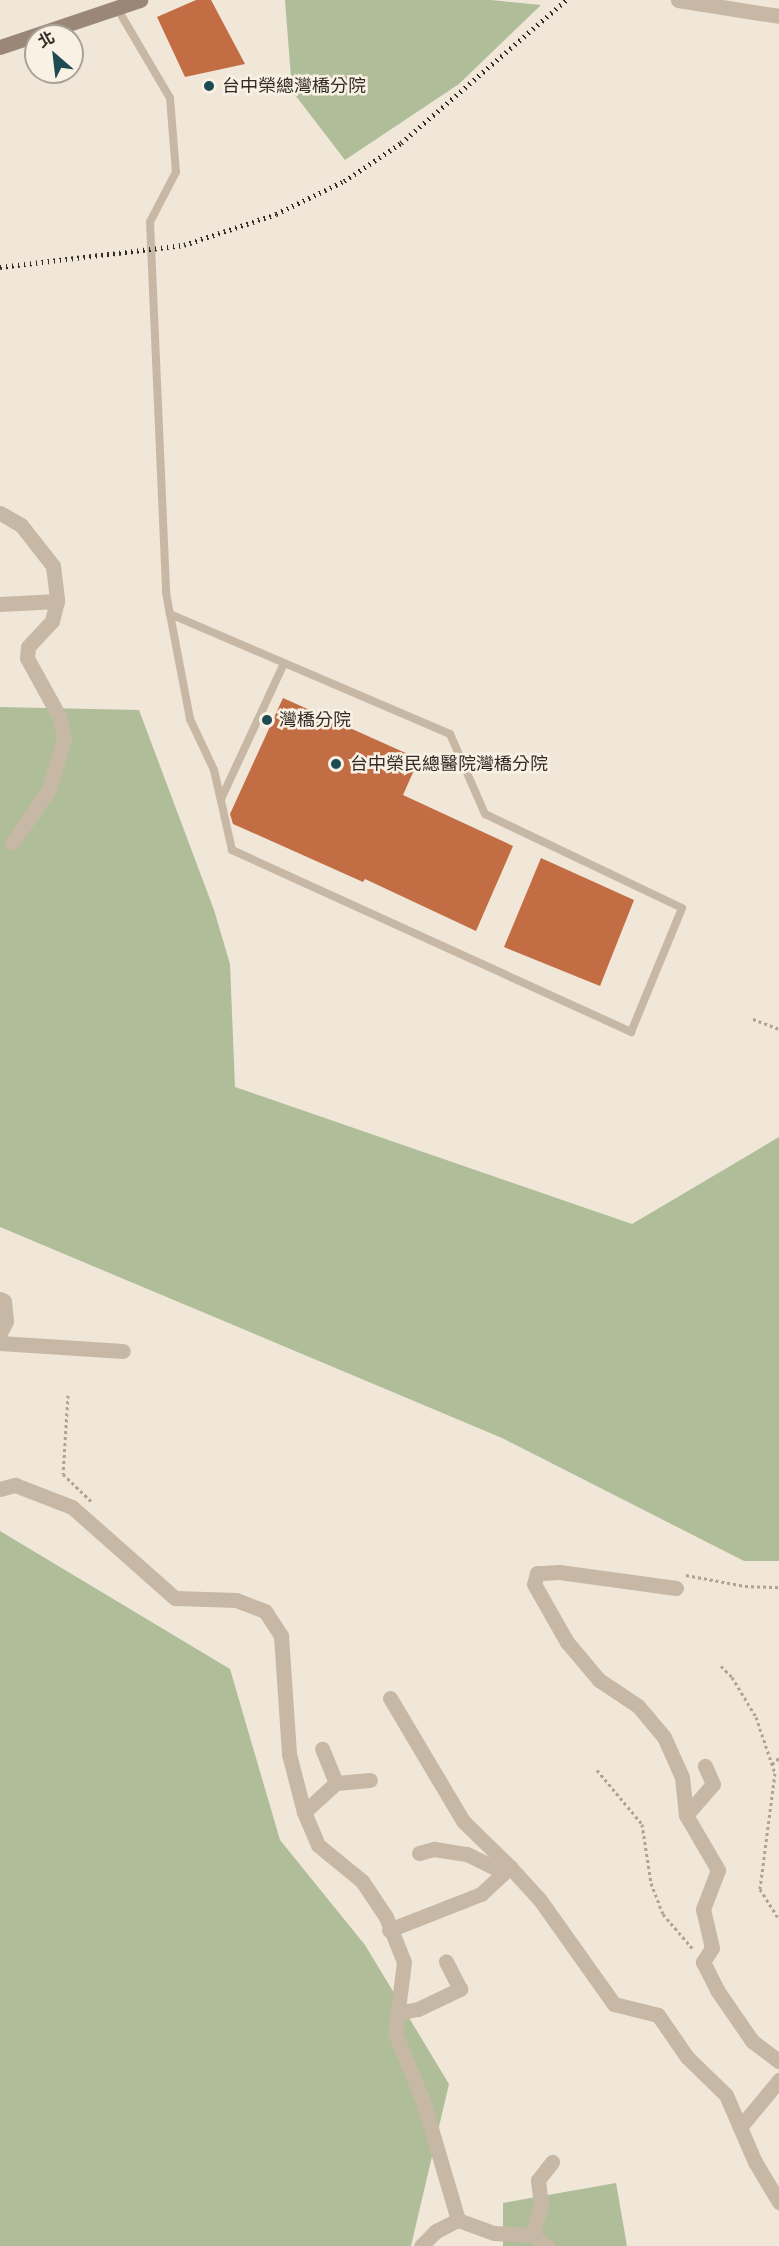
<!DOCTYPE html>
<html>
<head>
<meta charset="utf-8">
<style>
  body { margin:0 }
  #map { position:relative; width:779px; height:2246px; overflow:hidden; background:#f0e7d8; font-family:Raleway,"Noto Sans TC",sans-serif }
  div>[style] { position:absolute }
  .green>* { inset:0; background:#afbe99 }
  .building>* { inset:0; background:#c26d44 }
  .path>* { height:3px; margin-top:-1.5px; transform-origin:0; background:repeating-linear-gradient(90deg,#b3a28f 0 3px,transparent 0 6px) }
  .service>* { height:8px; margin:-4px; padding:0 4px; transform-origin:4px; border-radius:4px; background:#c7b8a5 }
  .minor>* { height:15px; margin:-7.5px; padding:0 7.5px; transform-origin:7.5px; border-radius:7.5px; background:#c7b8a5 }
  .tertiary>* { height:15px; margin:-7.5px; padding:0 7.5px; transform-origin:7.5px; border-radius:7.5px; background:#c7b8a5 }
  .secondary>* { height:15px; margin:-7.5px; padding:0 7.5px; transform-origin:7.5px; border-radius:7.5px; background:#9b8777 }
  .rail>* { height:4.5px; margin-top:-2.25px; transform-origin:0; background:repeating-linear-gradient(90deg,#332b26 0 1.5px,transparent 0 6px) }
  .dots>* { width:16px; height:16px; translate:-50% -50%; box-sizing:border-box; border:3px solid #f8f1e4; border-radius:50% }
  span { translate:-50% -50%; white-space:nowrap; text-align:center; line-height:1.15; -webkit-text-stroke:5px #f8f1e4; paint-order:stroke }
  .poi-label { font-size:18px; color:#332b26 }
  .left { translate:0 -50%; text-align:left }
  .north { position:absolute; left:24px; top:24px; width:60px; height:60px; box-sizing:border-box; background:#f8f1e4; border:2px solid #a9a298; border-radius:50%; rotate:332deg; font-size:16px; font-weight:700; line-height:24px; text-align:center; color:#332b26 }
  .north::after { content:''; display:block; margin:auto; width:21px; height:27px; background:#1d4b53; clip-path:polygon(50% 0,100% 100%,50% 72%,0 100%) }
</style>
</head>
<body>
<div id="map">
  <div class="green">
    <div style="clip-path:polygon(285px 0,491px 0,541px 5px,459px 84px,345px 160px,292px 91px)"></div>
    <div style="clip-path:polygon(0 707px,139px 710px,214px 910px,230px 964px,235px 1087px,632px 1224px,779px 1137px,779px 1561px,744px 1561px,502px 1438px,0 1227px)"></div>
    <div style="clip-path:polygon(0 1531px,230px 1669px,280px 1840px,365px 1945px,449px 2084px,411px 2246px,0 2246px)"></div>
    <div style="clip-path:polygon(616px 2183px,627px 2246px,503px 2246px,503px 2203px)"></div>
  </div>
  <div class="building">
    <div style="clip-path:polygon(196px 0,211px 0,245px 64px,185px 77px,157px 17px)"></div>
    <div style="clip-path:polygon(283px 698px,419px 759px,403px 795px,513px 846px,476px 931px,365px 879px,363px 882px,233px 824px,230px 814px)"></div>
    <div style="clip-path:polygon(541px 858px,634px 900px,600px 986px,504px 947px)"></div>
  </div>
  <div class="path">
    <div style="left:753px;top:1019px;width:28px;rotate:21deg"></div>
    <div style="left:68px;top:1395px;width:79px;rotate:93.6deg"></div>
    <div style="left:63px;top:1474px;width:39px;rotate:44deg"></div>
    <div style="left:686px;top:1575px;width:60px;rotate:10.6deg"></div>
    <div style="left:745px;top:1586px;width:34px;rotate:2deg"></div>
    <div style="left:721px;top:1666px;width:16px;rotate:45deg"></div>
    <div style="left:732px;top:1677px;width:47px;rotate:59deg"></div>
    <div style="left:756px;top:1717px;width:59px;rotate:71.3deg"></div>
    <div style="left:775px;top:1773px;width:117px;rotate:97.4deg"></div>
    <div style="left:760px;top:1889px;width:36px;rotate:58deg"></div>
    <div style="left:772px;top:1764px;width:9px;rotate:-41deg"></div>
    <div style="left:597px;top:1770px;width:70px;rotate:50.2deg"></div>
    <div style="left:642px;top:1824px;width:60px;rotate:81.3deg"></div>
    <div style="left:651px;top:1883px;width:33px;rotate:69deg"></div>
    <div style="left:663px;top:1914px;width:46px;rotate:49.4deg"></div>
  </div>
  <div class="service">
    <div style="left:117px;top:8px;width:104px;rotate:59.5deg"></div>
    <div style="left:170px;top:98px;width:74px;rotate:85.4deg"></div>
    <div style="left:176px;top:172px;width:56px;rotate:117.5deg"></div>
    <div style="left:150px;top:222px;width:370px;rotate:87.5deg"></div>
    <div style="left:166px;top:592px;width:22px;rotate:80deg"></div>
    <div style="left:170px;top:614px;width:107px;rotate:79.2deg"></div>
    <div style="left:190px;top:719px;width:56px;rotate:64.8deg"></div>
    <div style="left:214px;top:770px;width:82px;rotate:77.3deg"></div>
    <div style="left:232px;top:850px;width:439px;rotate:24.5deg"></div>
    <div style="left:631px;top:1032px;width:134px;rotate:-67.6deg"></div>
    <div style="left:682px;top:908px;width:218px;rotate:-154.5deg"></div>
    <div style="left:485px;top:814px;width:87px;rotate:-113.6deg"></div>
    <div style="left:450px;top:734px;width:305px;rotate:-156.8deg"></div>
    <div style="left:221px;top:799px;width:150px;rotate:-65.1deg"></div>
  </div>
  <div class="minor">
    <div style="left:0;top:513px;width:24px;rotate:30deg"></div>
    <div style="left:21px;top:525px;width:52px;rotate:52deg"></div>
    <div style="left:53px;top:566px;width:35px;rotate:83deg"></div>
    <div style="left:57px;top:601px;width:21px;rotate:104deg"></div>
    <div style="left:52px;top:621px;width:35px;rotate:133deg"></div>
    <div style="left:28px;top:647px;width:11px;rotate:95deg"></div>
    <div style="left:27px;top:658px;width:66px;rotate:61.1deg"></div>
    <div style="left:59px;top:716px;width:23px;rotate:77deg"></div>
    <div style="left:64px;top:738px;width:53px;rotate:106.4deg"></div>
    <div style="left:49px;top:789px;width:65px;rotate:124.4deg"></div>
    <div style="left:0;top:604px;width:57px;rotate:-3deg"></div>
    <div style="left:0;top:1299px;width:4px;rotate:27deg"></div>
    <div style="left:4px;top:1301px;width:20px;rotate:84deg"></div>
    <div style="left:6px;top:1321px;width:13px;rotate:117deg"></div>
    <div style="left:0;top:1343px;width:123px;rotate:3.7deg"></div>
    <div style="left:0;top:1489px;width:16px;rotate:-15deg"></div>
    <div style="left:15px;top:1485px;width:61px;rotate:21.1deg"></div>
    <div style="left:72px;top:1507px;width:137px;rotate:41.5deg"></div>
    <div style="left:175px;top:1598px;width:61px;rotate:1.9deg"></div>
    <div style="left:236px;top:1600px;width:31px;rotate:21deg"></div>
    <div style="left:265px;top:1611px;width:30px;rotate:57deg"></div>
    <div style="left:281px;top:1636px;width:118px;rotate:86.1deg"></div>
    <div style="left:289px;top:1754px;width:60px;rotate:75.5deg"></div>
    <div style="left:304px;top:1812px;width:36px;rotate:67deg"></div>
    <div style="left:318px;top:1845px;width:57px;rotate:39.3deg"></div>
    <div style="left:362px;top:1881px;width:43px;rotate:56.3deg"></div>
    <div style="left:386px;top:1917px;width:48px;rotate:68.2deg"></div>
    <div style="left:404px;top:1962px;width:72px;rotate:97.2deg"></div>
    <div style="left:395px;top:2033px;width:74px;rotate:67.6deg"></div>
    <div style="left:423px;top:2101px;width:124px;rotate:73.6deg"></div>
    <div style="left:458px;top:2220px;width:38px;rotate:20deg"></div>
    <div style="left:494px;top:2233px;width:38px;rotate:3deg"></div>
    <div style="left:532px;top:2235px;width:19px;rotate:36deg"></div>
    <div style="left:676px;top:1588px;width:118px;rotate:-172.2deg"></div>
    <div style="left:559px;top:1572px;width:22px;rotate:177deg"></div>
    <div style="left:537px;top:1573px;width:11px;rotate:105deg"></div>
    <div style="left:534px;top:1584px;width:67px;rotate:60.4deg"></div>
    <div style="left:567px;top:1642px;width:50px;rotate:49.9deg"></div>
    <div style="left:599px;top:1680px;width:47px;rotate:33.7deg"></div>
    <div style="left:638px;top:1706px;width:40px;rotate:50deg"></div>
    <div style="left:664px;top:1737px;width:44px;rotate:65.8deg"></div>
    <div style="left:682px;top:1777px;width:38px;rotate:84deg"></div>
    <div style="left:686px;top:1815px;width:64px;rotate:59.8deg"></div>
    <div style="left:718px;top:1870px;width:42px;rotate:111deg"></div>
    <div style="left:703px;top:1909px;width:40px;rotate:77deg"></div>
    <div style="left:712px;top:1948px;width:17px;rotate:123deg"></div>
    <div style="left:703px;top:1962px;width:31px;rotate:63deg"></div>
    <div style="left:717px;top:1990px;width:62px;rotate:55.5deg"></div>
    <div style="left:752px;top:2041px;width:34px;rotate:37deg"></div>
    <div style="left:390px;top:1698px;width:143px;rotate:59.3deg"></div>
    <div style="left:463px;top:1821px;width:66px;rotate:44.4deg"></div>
    <div style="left:336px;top:1783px;width:34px;rotate:-5deg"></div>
    <div style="left:304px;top:1812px;width:43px;rotate:-42.2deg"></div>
    <div style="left:336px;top:1783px;width:37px;rotate:-112deg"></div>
    <div style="left:686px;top:1815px;width:41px;rotate:-48.9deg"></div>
    <div style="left:713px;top:1784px;width:20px;rotate:-114deg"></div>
    <div style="left:419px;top:1853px;width:16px;rotate:-15deg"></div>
    <div style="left:434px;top:1849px;width:33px;rotate:9deg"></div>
    <div style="left:467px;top:1854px;width:40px;rotate:26.6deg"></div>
    <div style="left:389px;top:1930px;width:99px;rotate:-21.4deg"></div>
    <div style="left:481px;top:1894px;width:40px;rotate:-43deg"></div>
    <div style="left:510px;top:1867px;width:45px;rotate:47.7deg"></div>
    <div style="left:540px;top:1900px;width:128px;rotate:54.6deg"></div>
    <div style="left:614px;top:2004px;width:45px;rotate:14deg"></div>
    <div style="left:658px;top:2015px;width:51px;rotate:55.4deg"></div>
    <div style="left:687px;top:2057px;width:54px;rotate:44.3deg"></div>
    <div style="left:726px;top:2095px;width:73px;rotate:66.6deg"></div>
    <div style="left:755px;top:2162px;width:47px;rotate:59deg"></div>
    <div style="left:397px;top:2013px;width:21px;rotate:-11deg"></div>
    <div style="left:418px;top:2009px;width:47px;rotate:-25.5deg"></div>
    <div style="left:460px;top:1989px;width:31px;rotate:-117deg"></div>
    <div style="left:741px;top:2126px;width:60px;rotate:-50.4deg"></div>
    <div style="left:532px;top:2235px;width:31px;rotate:-73deg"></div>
    <div style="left:541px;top:2205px;width:25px;rotate:-97deg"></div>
    <div style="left:538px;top:2180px;width:23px;rotate:-52deg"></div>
    <div style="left:421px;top:2246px;width:21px;rotate:-45deg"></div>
    <div style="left:436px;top:2231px;width:25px;rotate:-27deg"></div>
  </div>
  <div class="tertiary">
    <div style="left:678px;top:0;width:102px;rotate:9deg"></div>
  </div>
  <div class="secondary">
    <div style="left:0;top:47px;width:148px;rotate:-18.6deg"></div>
  </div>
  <div class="rail">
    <div style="left:0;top:267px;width:185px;rotate:-6.8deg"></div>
    <div style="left:184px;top:245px;width:97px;rotate:-18.6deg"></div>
    <div style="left:276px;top:214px;width:76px;rotate:-25.9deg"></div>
    <div style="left:344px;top:181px;width:69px;rotate:-33.7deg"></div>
    <div style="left:401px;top:143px;width:218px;rotate:-40.9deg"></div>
  </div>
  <div class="dots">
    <div style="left:209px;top:86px;background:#1d4b53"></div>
    <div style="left:267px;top:720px;background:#1d4b53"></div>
    <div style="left:336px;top:764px;background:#1d4b53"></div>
  </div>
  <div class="poi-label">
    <span class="left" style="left:222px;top:86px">台中榮總灣橋分院</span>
    <span class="left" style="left:279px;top:720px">灣橋分院</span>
    <span class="left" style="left:350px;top:764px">台中榮民總醫院灣橋分院</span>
  </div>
  <div class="north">北</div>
</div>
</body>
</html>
